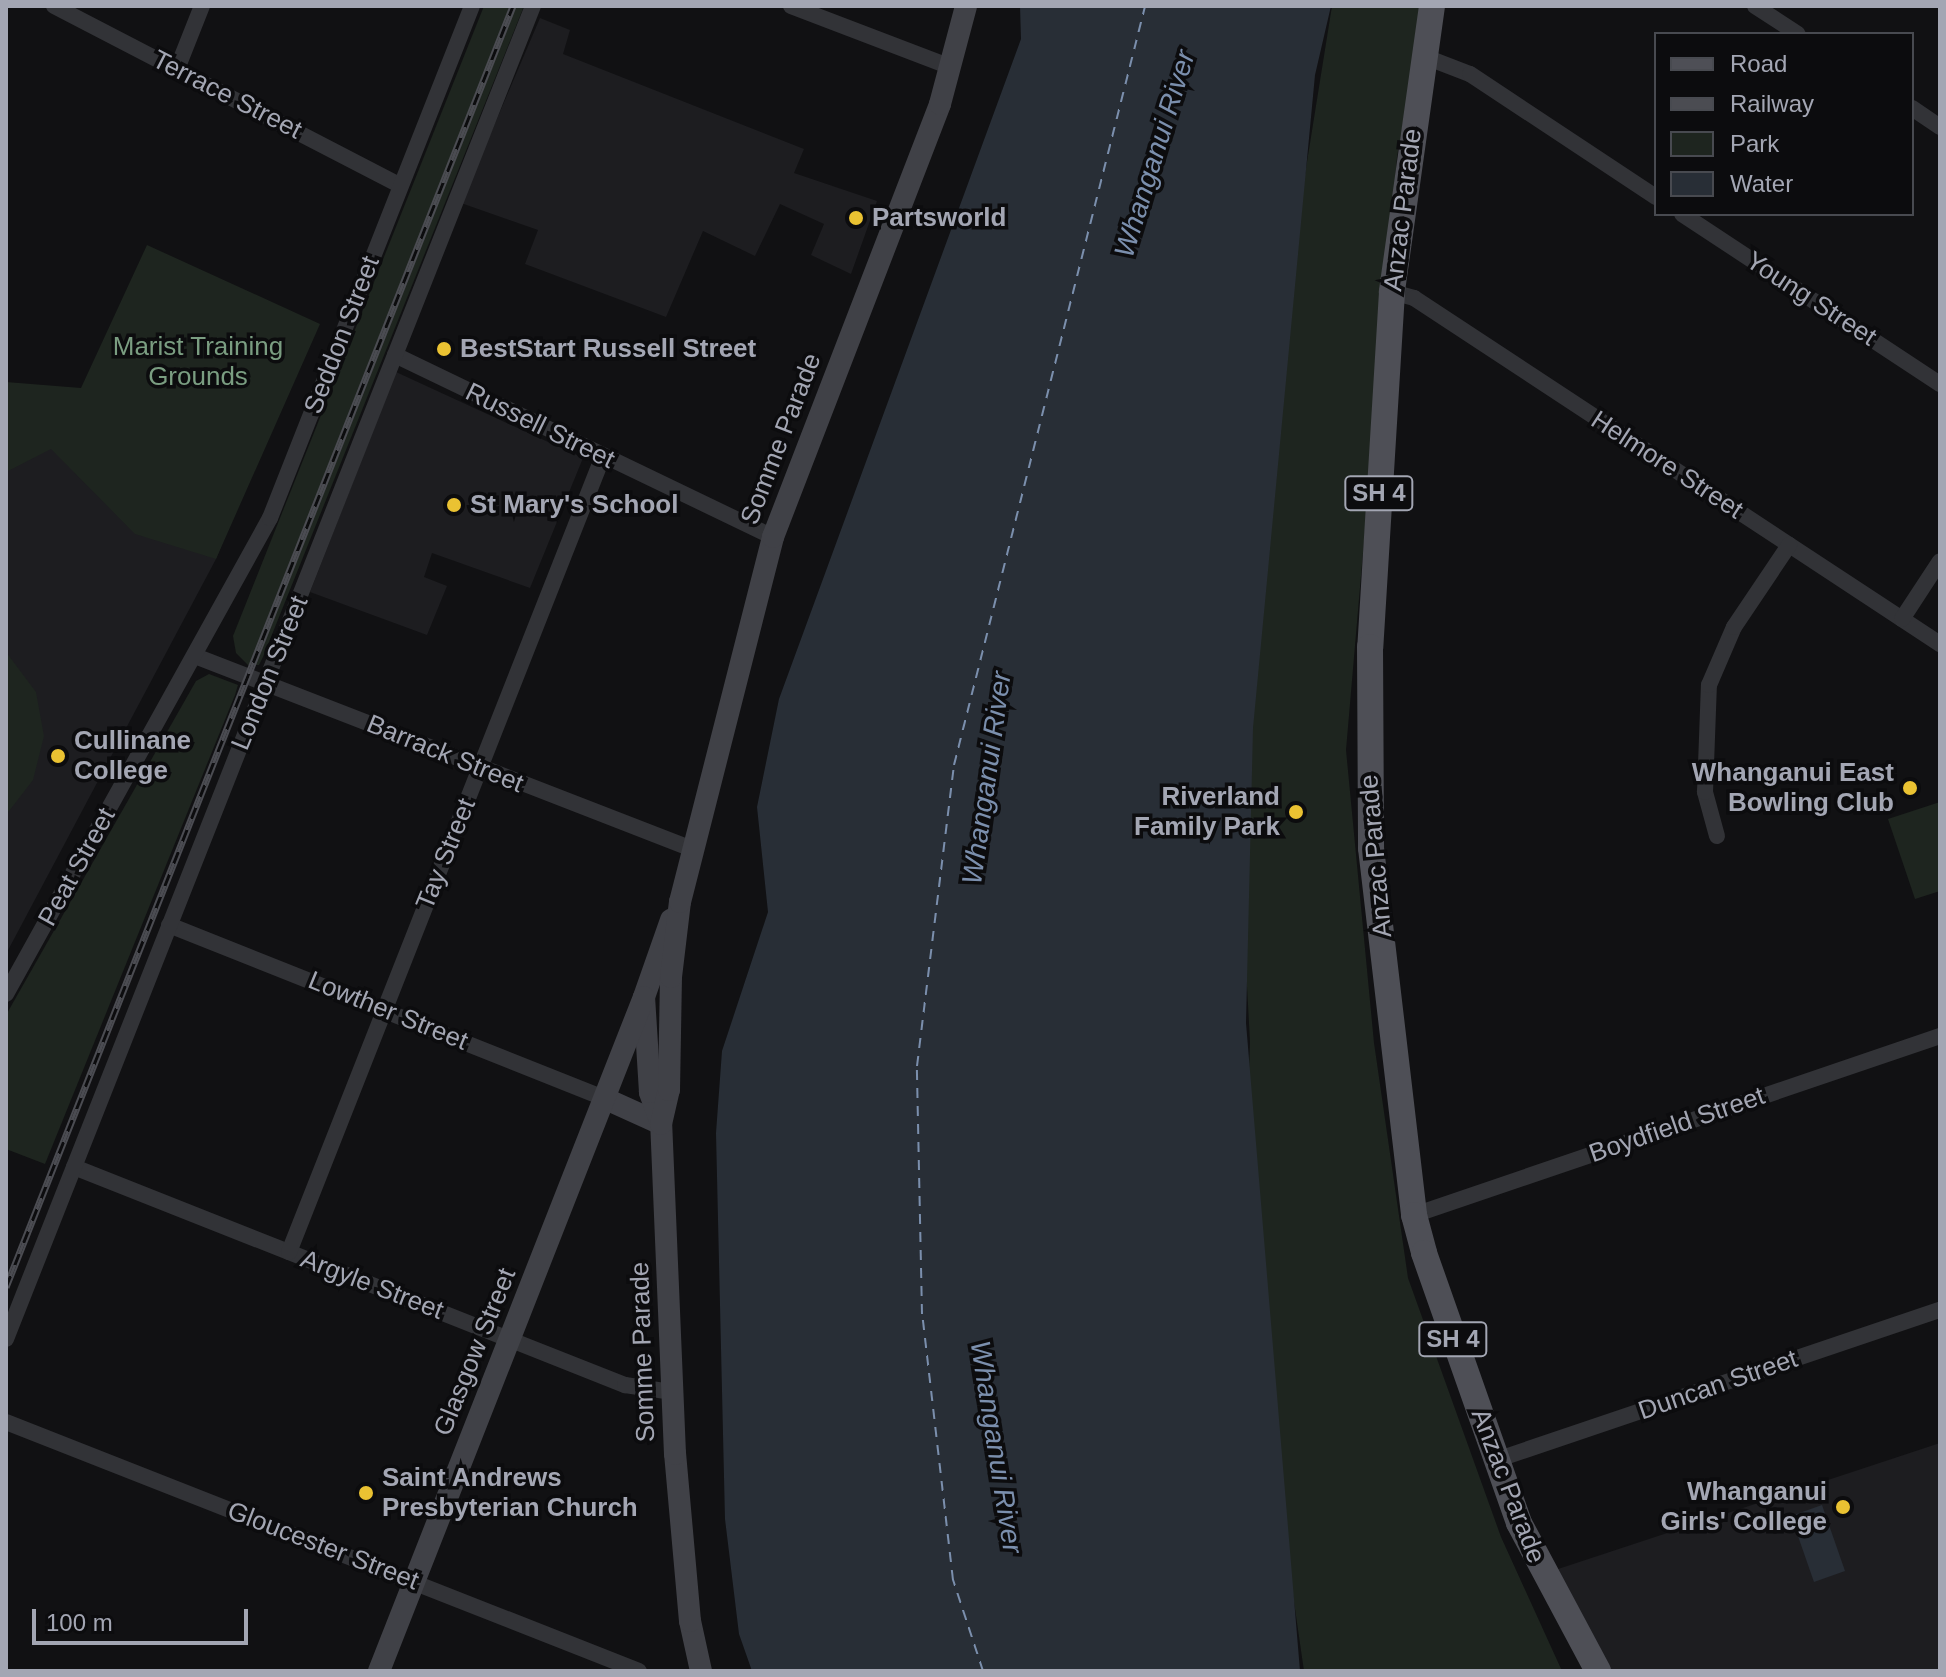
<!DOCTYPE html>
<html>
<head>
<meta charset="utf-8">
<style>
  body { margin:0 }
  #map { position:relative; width:1946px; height:1677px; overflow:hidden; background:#111113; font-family:Helvetica,sans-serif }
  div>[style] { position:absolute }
  .built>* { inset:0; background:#1d1d20 }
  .green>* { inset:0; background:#1e251f }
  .water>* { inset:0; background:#282e36 }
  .ferry>* { height:2px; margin-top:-1px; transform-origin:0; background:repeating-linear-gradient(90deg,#7b8fad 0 10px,transparent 0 18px) }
  .minor>* { height:16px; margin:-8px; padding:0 8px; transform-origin:8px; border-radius:8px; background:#323337 }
  .secondary>* { height:22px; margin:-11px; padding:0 11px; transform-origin:11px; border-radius:11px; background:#404147 }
  .primary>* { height:26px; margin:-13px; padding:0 13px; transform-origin:13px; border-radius:13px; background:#4e4f56 }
  .rail>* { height:7px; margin-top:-3.5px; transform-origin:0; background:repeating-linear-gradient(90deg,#0c0c0e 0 12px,#4b4c52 0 24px); box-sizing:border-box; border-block:2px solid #4b4c52 }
  .dots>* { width:22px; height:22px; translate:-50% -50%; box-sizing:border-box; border:4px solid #0c0c0e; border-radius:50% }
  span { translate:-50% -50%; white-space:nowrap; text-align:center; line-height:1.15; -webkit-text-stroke:7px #0c0c0e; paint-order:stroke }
  .shield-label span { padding:2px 6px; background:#0c0c0e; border:2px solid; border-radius:6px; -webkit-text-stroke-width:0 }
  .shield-label { font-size:24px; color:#a3a6b3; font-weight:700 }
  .street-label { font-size:26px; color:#a3a6b3 }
  .poi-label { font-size:26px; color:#a3a6b3; font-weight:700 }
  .left { translate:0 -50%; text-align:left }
  .right { translate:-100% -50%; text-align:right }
  .park-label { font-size:26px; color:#7a9d81 }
  .water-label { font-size:28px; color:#7b8fad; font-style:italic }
  .frame { position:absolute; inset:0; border:8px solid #a3a6b3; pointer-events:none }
  .legend { position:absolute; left:1654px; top:32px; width:260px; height:184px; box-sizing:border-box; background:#0c0c0e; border:2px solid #484a50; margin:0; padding:10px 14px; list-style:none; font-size:24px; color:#a3a6b3 }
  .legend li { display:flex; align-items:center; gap:16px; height:40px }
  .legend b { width:40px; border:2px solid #484a50 }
  .scale { position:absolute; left:32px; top:1609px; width:216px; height:36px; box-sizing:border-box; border:4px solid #a3a6b3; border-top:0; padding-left:10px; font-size:24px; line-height:28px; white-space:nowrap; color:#a3a6b3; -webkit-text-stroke:6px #0c0c0e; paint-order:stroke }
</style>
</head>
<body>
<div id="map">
  <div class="built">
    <div style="clip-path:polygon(540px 18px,570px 30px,563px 54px,804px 149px,794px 173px,877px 201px,851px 274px,811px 255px,824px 224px,780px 204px,755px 256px,703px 231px,666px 317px,525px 264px,538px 230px,461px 203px)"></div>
    <div style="clip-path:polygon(396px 372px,583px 458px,530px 588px,432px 553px,424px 577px,447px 586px,427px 635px,310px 592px)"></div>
    <div style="clip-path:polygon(76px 400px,249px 478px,216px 559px,6px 954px,6px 453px)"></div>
    <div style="clip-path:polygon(1940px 1443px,1940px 1671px,1604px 1671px,1552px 1571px)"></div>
  </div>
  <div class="green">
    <div style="clip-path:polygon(484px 6px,524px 6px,263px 657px,259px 665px,248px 665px,236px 653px,233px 636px)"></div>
    <div style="clip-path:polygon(1332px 6px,1423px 6px,1397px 157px,1346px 750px,1374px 1043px,1408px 1278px,1501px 1537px,1562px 1671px,1304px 1671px,1274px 1463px,1244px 1217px,1250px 1042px,1241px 874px,1277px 349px)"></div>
    <div style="clip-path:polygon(147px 245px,320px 324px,216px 559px,135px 534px,51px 449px,6px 472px,6px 382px,81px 388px)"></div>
    <div style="clip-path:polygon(6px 652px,36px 692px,44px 736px,33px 780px,6px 815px)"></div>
    <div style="clip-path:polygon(209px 674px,238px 685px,235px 695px,45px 1164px,6px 1149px,6px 1015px,196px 681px)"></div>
    <div style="clip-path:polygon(1940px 802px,1940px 891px,1915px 899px,1888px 819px)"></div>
  </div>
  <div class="water">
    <div style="clip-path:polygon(1020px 6px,1331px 6px,1315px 75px,1253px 728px,1246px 1023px,1300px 1671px,752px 1671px,739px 1634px,725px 1519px,716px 1133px,722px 1051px,768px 912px,757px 807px,779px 699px,1021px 39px)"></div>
    <div style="clip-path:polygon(1822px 1505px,1845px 1571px,1814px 1582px,1791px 1516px)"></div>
  </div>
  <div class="ferry">
    <div style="left:983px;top:1671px;width:96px;rotate:-108.2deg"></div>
    <div style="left:953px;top:1580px;width:268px;rotate:-96.6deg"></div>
    <div style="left:922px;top:1314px;width:248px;rotate:-91.2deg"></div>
    <div style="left:917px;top:1066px;width:303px;rotate:-83deg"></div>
    <div style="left:954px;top:765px;width:783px;rotate:-75.87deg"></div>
  </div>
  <div class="minor">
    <div style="left:54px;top:6px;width:390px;rotate:27.4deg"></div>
    <div style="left:791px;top:6px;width:171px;rotate:20.9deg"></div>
    <div style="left:1755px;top:6px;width:51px;rotate:33.1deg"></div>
    <div style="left:1423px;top:56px;width:50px;rotate:21deg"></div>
    <div style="left:1470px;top:74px;width:223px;rotate:33.5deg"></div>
    <div style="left:177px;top:69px;width:68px;rotate:-68.4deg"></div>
    <div style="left:1912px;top:108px;width:34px;rotate:34deg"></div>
    <div style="left:1682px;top:214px;width:309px;rotate:33.4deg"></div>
    <div style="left:1392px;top:292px;width:23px;rotate:15deg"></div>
    <div style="left:1414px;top:298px;width:630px;rotate:33.34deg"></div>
    <div style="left:395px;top:355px;width:420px;rotate:25.7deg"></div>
    <div style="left:1902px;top:619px;width:69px;rotate:-56.8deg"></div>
    <div style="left:195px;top:656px;width:536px;rotate:21.21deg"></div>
    <div style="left:1717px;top:836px;width:46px;rotate:-105.3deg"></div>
    <div style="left:1705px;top:792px;width:107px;rotate:-87.9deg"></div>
    <div style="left:1709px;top:685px;width:63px;rotate:-66.7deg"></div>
    <div style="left:1734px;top:627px;width:99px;rotate:-56.1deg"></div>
    <div style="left:169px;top:925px;width:470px;rotate:21.7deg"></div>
    <div style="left:6px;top:994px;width:544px;rotate:-60.99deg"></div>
    <div style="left:270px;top:518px;width:550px;rotate:-68.47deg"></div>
    <div style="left:74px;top:1167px;width:593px;rotate:21.59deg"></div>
    <div style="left:625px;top:1385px;width:48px;rotate:8.5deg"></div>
    <div style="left:1414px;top:1215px;width:556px;rotate:-18.79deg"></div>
    <div style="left:289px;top:1252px;width:856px;rotate:-68.47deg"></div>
    <div style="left:6px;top:1339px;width:1433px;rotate:-68.43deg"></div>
    <div style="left:6px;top:1422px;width:680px;rotate:21.47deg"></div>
    <div style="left:1496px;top:1460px;width:469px;rotate:-18.7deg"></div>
  </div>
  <div class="secondary">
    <div style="left:606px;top:1099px;width:60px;rotate:24.4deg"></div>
    <div style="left:661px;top:1123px;width:33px;rotate:-110deg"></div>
    <div style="left:650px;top:1092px;width:95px;rotate:-93.6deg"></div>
    <div style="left:644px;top:997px;width:82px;rotate:-70.7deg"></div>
    <div style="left:379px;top:1671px;width:724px;rotate:-68.54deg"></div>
    <div style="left:701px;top:1671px;width:51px;rotate:-102.4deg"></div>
    <div style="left:690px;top:1621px;width:168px;rotate:-95.1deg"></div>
    <div style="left:675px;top:1454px;width:330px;rotate:-92.4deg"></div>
    <div style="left:661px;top:1124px;width:35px;rotate:-77deg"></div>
    <div style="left:669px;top:1090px;width:113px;rotate:-89deg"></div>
    <div style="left:671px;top:977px;width:76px;rotate:-83.2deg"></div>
    <div style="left:680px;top:902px;width:377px;rotate:-75.7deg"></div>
    <div style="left:773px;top:537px;width:464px;rotate:-68.9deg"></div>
    <div style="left:940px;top:104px;width:101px;rotate:-75.1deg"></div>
  </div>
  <div class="primary">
    <div style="left:1432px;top:6px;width:289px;rotate:98deg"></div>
    <div style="left:1392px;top:292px;width:356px;rotate:93.5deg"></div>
    <div style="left:1370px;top:647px;width:201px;rotate:89.7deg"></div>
    <div style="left:1371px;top:848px;width:370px;rotate:83.3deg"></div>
    <div style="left:1414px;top:1215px;width:39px;rotate:75deg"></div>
    <div style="left:1424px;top:1253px;width:286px;rotate:70.6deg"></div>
    <div style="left:1519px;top:1523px;width:168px;rotate:61.9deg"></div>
  </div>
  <div class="rail">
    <div style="left:6px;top:1287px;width:1378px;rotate:-68.41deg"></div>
  </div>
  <div class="dots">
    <div style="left:856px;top:218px;background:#eac232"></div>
    <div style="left:444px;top:349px;background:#eac232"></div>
    <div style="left:454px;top:505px;background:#eac232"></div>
    <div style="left:58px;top:756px;background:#eac232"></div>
    <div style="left:1910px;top:788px;background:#eac232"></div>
    <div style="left:1296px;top:812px;background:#eac232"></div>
    <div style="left:366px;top:1493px;background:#eac232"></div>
    <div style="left:1843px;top:1507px;background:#eac232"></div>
  </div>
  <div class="shield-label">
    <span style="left:1379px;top:493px">SH 4</span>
    <span style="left:1453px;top:1339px">SH 4</span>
  </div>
  <div class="street-label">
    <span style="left:227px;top:95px;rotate:27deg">Terrace Street</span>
    <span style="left:1403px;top:210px;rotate:-83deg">Anzac Parade</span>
    <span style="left:1811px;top:299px;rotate:33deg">Young Street</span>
    <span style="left:342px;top:335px;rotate:-69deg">Seddon Street</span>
    <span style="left:540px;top:426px;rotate:26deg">Russell Street</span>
    <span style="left:781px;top:439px;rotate:-69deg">Somme Parade</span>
    <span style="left:1667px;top:465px;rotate:33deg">Helmore Street</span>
    <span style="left:270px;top:673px;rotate:-68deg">London Street</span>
    <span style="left:445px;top:754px;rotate:22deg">Barrack Street</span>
    <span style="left:446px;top:854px;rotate:-68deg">Tay Street</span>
    <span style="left:1376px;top:856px;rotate:-95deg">Anzac Parade</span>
    <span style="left:77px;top:867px;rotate:-61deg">Peat Street</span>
    <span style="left:388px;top:1011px;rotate:22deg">Lowther Street</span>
    <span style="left:1677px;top:1125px;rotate:-19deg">Boydfield Street</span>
    <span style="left:372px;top:1285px;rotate:21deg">Argyle Street</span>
    <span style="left:475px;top:1352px;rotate:-68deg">Glasgow Street</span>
    <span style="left:643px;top:1352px;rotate:-92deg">Somme Parade</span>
    <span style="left:1718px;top:1385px;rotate:-19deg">Duncan Street</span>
    <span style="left:1508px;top:1486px;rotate:69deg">Anzac Parade</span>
    <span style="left:323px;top:1546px;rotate:21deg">Gloucester Street</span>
  </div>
  <div class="poi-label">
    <span class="left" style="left:872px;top:218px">Partsworld</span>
    <span class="left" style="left:460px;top:349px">BestStart Russell Street</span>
    <span class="left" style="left:470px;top:505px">St Mary's School</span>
    <span class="left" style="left:74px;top:756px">Cullinane<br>College</span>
    <span class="right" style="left:1894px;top:788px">Whanganui East<br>Bowling Club</span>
    <span class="right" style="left:1280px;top:812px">Riverland<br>Family Park</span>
    <span class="left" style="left:382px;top:1493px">Saint Andrews<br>Presbyterian Church</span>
    <span class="right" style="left:1827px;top:1507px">Whanganui<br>Girls' College</span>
  </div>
  <div class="park-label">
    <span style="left:198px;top:362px">Marist Training<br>Grounds</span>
  </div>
  <div class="water-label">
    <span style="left:1155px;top:154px;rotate:-73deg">Whanganui River</span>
    <span style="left:987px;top:778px;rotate:-82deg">Whanganui River</span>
    <span style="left:996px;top:1447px;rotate:81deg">Whanganui River</span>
  </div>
  <div class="frame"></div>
  <ul class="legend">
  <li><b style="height:10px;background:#4e4f56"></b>Road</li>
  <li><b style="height:10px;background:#4b4c52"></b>Railway</li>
  <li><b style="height:22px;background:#1e251f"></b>Park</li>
  <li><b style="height:22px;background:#282e36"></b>Water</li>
  </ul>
  <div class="scale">100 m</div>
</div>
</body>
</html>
